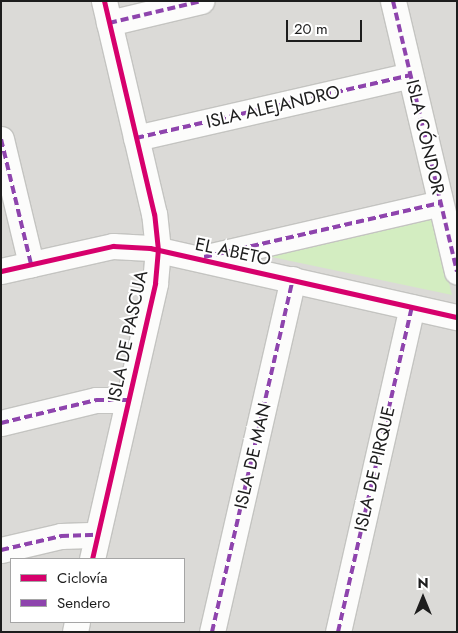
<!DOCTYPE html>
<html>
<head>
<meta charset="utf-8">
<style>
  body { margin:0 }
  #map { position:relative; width:458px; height:633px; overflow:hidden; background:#ecebe5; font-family:Jost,sans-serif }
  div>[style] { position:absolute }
  .residential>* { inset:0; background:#dbdad7 }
  .grass>* { inset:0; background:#d3edc1 }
  .roads { filter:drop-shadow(1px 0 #c4c4c1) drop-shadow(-1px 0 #c4c4c1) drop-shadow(0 1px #c4c4c1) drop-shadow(0 -1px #c4c4c1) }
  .minor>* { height:25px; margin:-12.5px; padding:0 12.5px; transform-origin:12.5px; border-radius:12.5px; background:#fcfcfb }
  .quiet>* { height:4px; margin-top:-2px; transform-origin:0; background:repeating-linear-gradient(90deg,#8e44ad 0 8px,transparent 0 12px) }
  .cycleway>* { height:5px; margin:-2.5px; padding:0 2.5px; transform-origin:2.5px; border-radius:2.5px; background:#d6006c }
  span { translate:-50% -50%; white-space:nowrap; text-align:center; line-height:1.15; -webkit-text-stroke:4px #fff; paint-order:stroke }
  .street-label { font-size:18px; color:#1d1d1d }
  .frame { position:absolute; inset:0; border:2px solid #1d1d1d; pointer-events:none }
  .legend { position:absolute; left:10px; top:558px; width:175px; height:65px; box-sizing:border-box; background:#fff; border:1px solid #a5a5a5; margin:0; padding:6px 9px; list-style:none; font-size:15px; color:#1d1d1d }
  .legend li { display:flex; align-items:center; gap:10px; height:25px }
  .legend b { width:25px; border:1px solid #a5a5a5 }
  .north { position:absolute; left:398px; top:573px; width:50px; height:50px; -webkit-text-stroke:4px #fff; paint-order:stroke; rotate:0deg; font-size:14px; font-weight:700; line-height:20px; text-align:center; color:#1d1d1d }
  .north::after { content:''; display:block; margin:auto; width:18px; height:22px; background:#1d1d1d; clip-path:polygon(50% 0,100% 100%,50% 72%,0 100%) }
  .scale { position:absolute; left:286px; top:20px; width:76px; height:22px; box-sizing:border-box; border:2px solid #1d1d1d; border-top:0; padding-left:6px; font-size:15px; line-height:18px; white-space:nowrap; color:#1d1d1d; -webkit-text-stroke:4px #fff; paint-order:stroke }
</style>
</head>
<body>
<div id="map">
  <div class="residential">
    <div style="clip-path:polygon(evenodd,1px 1px,457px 1px,457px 632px,1px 632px,1px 1px,11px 559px,184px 559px,184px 622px,11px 622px,11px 559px)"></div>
  </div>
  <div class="grass">
    <div style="clip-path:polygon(432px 214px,452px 295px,267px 256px)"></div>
  </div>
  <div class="roads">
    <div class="minor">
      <div style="left:393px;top:1px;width:278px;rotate:76.7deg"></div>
      <div style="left:109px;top:23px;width:95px;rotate:-13.4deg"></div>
      <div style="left:136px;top:138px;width:281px;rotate:-12.9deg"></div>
      <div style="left:1px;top:139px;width:129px;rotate:76.5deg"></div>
      <div style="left:207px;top:257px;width:239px;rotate:-13deg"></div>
      <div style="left:1px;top:271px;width:115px;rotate:-12.6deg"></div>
      <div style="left:113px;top:246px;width:37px;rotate:3deg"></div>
      <div style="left:150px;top:248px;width:315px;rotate:12.7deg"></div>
      <div style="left:1px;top:423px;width:98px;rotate:-13.6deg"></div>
      <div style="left:96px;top:400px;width:32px"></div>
      <div style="left:1px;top:550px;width:62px;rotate:-13.1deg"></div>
      <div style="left:61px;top:536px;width:36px;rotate:-2deg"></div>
      <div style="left:92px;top:559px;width:283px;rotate:-77.1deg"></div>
      <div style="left:155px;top:283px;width:33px;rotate:-85deg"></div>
      <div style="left:158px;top:250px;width:36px;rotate:-96deg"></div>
      <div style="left:154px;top:214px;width:219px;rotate:-103.2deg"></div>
      <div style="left:75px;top:632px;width:10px;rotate:-79deg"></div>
      <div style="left:212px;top:632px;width:362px;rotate:-77.1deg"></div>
      <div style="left:338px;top:632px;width:333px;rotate:-77.2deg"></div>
    </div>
  </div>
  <div class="quiet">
    <div style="left:393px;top:1px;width:278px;rotate:76.7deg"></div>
    <div style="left:109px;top:23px;width:95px;rotate:-13.4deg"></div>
    <div style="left:136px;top:138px;width:281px;rotate:-12.9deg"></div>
    <div style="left:1px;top:139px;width:129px;rotate:76.5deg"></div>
    <div style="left:204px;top:257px;width:242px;rotate:-12.9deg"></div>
    <div style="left:1px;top:423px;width:98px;rotate:-13.6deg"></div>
    <div style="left:96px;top:400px;width:32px"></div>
    <div style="left:1px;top:550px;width:62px;rotate:-13.1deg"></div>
    <div style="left:61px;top:536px;width:36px;rotate:-2deg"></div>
    <div style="left:212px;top:632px;width:362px;rotate:-77.1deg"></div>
    <div style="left:338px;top:632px;width:333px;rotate:-77.2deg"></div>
  </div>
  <div class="cycleway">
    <div style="left:1px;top:271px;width:115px;rotate:-12.6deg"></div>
    <div style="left:113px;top:246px;width:37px;rotate:3deg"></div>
    <div style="left:150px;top:248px;width:315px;rotate:12.7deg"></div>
    <div style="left:92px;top:559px;width:283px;rotate:-77.1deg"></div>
    <div style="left:155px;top:283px;width:33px;rotate:-85deg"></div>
    <div style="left:158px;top:250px;width:36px;rotate:-96deg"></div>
    <div style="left:154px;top:214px;width:219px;rotate:-103.2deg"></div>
  </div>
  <div class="street-label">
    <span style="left:273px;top:107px;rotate:-13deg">ISLA ALEJANDRO</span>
    <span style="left:425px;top:137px;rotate:77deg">ISLA CÓNDOR</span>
    <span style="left:233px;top:252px;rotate:12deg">EL ABETO</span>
    <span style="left:128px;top:336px;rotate:-78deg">ISLA DE PASCUA</span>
    <span style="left:253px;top:456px;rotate:-77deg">ISLA DE MAN</span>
    <span style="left:375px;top:469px;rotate:-77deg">ISLA DE PIRQUE</span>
  </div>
  <div class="frame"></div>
  <ul class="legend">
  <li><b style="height:6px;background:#d6006c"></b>Ciclovía</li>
  <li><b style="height:6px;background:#8e44ad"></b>Sendero</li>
  </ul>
  <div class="north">N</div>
  <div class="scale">20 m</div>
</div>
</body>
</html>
